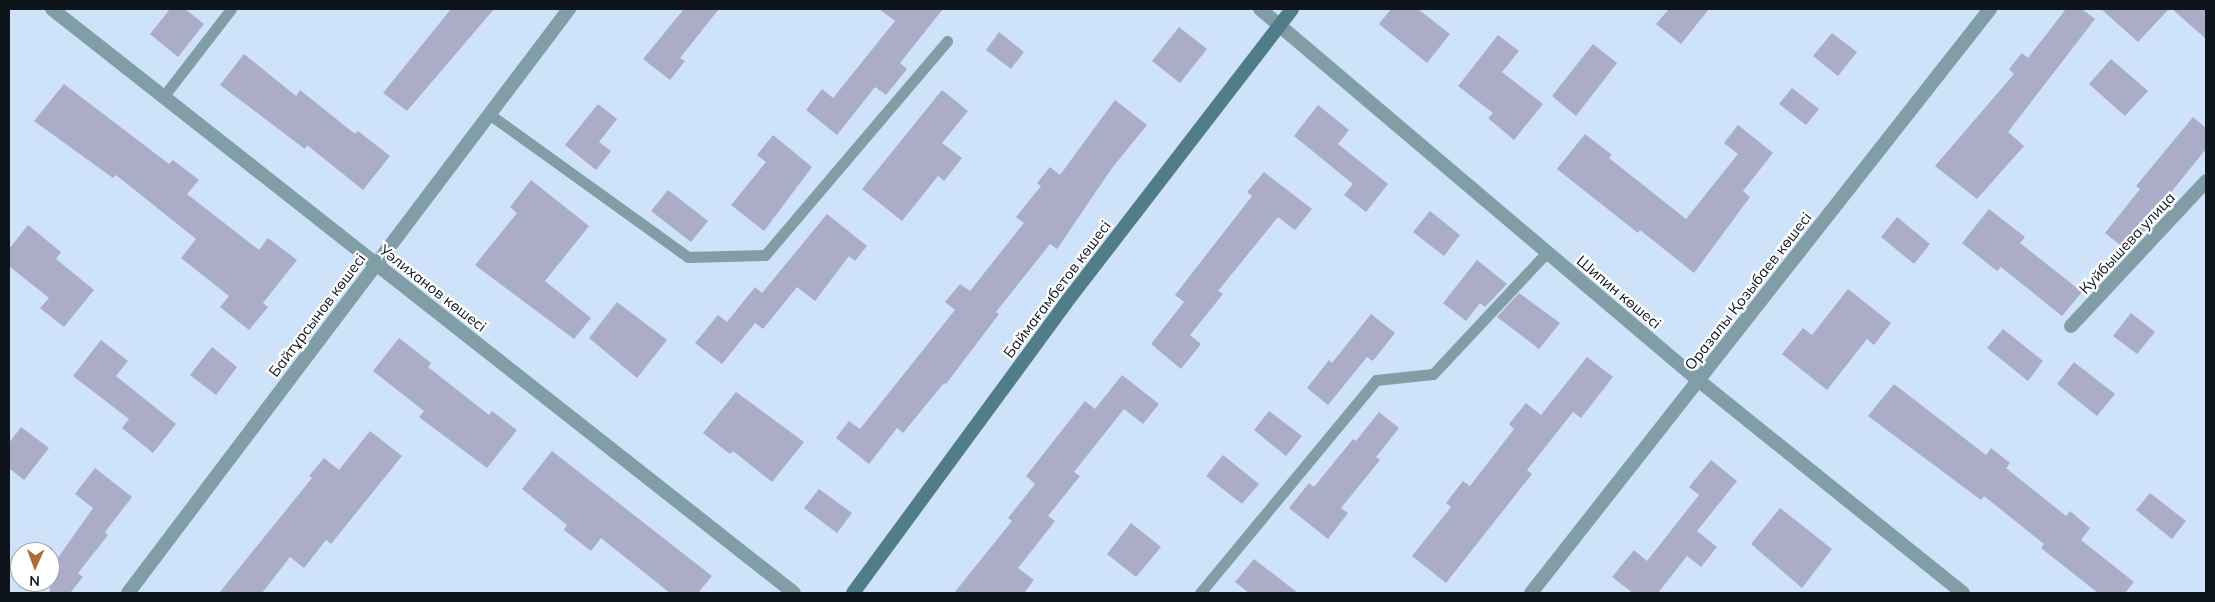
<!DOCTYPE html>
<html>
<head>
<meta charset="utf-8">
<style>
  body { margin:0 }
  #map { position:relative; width:2215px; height:602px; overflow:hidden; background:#cee3fa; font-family:Mulish,sans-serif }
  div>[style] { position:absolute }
  .building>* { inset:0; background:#abacc7 }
  .service>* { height:11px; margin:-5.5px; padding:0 5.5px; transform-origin:5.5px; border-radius:5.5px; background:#819da6 }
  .minor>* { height:14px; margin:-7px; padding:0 7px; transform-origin:7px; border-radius:7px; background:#819da6 }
  .tertiary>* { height:14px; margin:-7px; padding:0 7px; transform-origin:7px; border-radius:7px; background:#819da6 }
  .secondary>* { height:14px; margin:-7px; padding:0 7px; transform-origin:7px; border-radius:7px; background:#517d89 }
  span { translate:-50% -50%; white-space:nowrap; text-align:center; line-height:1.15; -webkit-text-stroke:4.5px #fff; paint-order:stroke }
  .street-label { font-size:15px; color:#0d141c }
  .frame { position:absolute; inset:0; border:10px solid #0d141c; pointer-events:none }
  .north { position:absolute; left:10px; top:542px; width:50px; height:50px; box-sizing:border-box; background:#fff; border:1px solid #9ea1a4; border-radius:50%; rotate:182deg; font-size:14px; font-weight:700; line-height:20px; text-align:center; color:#0d141c }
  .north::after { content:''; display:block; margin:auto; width:18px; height:22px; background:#ad6c35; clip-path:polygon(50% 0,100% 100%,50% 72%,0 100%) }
</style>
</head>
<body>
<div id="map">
  <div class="building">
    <div style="clip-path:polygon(170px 9px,185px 9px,204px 24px,178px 57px,150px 34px)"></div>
    <div style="clip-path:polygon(451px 9px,494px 9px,407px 111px,383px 93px)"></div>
    <div style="clip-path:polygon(684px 9px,719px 9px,680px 58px,685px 61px,670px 80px,643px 59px)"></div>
    <div style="clip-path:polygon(879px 9px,943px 9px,900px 63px,907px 69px,886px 95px,875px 87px,837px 135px,806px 110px,822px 89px,833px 98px,895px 21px)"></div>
    <div style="clip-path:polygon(1391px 9px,1418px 9px,1450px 34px,1427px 63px,1379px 24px)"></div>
    <div style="clip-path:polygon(1669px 9px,1709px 9px,1681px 44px,1656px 24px)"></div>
    <div style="clip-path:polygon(2066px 9px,2082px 9px,2095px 19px,2008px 132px,2024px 146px,1977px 199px,1935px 166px,2014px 74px,2009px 69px,2022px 53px,2028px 58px)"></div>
    <div style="clip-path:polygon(2101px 9px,2169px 9px,2138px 42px)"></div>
    <div style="clip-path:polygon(2172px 9px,2206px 9px,2206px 39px)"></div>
    <div style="clip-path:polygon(1179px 27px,1207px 49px,1180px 83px,1152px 61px)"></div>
    <div style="clip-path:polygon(999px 32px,1024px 52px,1011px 69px,986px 50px)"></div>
    <div style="clip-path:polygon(1832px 33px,1857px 52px,1838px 76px,1813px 56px)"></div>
    <div style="clip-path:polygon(1498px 35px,1519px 51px,1502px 72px,1543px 104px,1514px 140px,1488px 118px,1493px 113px,1458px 86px)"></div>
    <div style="clip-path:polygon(1593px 44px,1617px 63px,1576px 116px,1552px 96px)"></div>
    <div style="clip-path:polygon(244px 54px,296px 96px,300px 90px,355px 134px,358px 131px,390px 156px,363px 190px,307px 145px,305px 149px,220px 85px)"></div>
    <div style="clip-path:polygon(2111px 59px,2148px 91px,2125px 116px,2089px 84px)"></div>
    <div style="clip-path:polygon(64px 84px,169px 164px,173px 160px,199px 180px,187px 194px,259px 250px,268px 238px,297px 260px,263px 303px,268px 307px,249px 330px,220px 307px,229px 296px,181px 258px,196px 239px,116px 175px,113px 178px,34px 121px)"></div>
    <div style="clip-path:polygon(1792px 88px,1819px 109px,1806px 125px,1779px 104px)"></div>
    <div style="clip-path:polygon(942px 90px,968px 111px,942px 143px,962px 158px,944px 181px,938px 176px,902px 221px,862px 189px)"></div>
    <div style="clip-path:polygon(1115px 100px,1147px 125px,1112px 168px,1057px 249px,1050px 244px,996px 312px,999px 314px,946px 384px,944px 383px,903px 433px,897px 428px,869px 464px,836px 438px,849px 421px,860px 429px,955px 310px,945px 302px,960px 284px,970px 291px,1024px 223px,1016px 217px,1041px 186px,1037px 183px,1050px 167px,1060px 175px)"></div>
    <div style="clip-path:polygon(598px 104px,617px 119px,599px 142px,611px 151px,596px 170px,565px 145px)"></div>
    <div style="clip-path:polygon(1318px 105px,1349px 130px,1338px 144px,1388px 184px,1366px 212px,1344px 195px,1353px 184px,1294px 136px)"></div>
    <div style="clip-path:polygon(2193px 117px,2206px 128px,2206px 149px,2147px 222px,2150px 224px,2128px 251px,2105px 233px,2140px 189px,2136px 186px)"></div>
    <div style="clip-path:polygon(1738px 125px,1773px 153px,1743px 191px,1750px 197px,1694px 273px,1640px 230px,1638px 233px,1557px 169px,1585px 134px,1612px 155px,1609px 158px,1686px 219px,1738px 154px,1724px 143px)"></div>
    <div style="clip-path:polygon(773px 135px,812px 167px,764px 231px,731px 205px,766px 162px,757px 155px)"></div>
    <div style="clip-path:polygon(1264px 172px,1312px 209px,1295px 230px,1278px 217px,1218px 291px,1223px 294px,1190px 335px,1201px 344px,1181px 369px,1151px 344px,1184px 302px,1175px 295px,1252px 196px,1247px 192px)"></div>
    <div style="clip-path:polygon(531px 180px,589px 226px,545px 281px,591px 318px,574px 339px,475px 265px,517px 213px,510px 207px)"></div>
    <div style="clip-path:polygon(668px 190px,708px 221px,691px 242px,651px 211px)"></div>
    <div style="clip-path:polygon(1989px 209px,2025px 237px,2020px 243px,2082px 292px,2062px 316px,2001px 267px,1997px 271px,1962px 243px)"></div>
    <div style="clip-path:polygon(1430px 211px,1460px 235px,1444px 256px,1413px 232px)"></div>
    <div style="clip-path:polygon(827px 214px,867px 246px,855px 261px,849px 256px,815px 301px,797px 287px,763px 329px,755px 323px,722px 364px,695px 343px,718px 315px,727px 322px,755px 287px,762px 293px)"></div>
    <div style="clip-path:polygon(1897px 217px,1930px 244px,1914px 264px,1881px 237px)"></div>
    <div style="clip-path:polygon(28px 225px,61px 252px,56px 259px,94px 290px,64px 327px,40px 308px,49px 298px,9px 266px,9px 249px)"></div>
    <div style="clip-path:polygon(1477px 260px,1507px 284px,1485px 307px,1480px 303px,1466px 321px,1443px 303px)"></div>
    <div style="clip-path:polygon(1848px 289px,1891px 323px,1874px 345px,1867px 339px,1827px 390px,1782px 354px,1803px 328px,1812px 335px)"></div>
    <div style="clip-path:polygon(1519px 293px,1560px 323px,1539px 349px,1497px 317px)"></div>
    <div style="clip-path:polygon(617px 302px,667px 340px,637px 378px,589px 338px)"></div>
    <div style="clip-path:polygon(2131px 313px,2155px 332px,2137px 354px,2113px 336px)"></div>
    <div style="clip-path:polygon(1371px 314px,1395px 333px,1373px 361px,1367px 357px,1328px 405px,1307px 388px,1329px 360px,1332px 363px)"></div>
    <div style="clip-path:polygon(2003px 329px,2043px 361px,2028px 381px,1987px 348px)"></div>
    <div style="clip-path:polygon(399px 338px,431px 363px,428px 367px,489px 415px,492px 411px,517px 430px,487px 468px,419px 417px,424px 411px,373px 371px)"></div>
    <div style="clip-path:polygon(101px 340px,128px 361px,116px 376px,176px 424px,153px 453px,122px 428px,129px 419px,73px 376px)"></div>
    <div style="clip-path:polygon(212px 347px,237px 367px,216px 395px,190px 375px)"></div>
    <div style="clip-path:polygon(1587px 357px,1613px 377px,1581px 418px,1573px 412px,1527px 470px,1532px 474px,1446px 583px,1412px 556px,1451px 507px,1446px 503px,1463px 481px,1470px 486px,1514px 429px,1509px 424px,1526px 403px,1541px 415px)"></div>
    <div style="clip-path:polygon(2074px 362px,2115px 394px,2097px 416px,2057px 384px)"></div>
    <div style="clip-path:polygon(1122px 375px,1159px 404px,1143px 424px,1124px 409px,1074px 472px,1080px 476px,1048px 516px,1055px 521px,1018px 568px,1034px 580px,1024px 593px,954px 593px,1012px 521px,1008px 518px,1035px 484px,1026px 476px,1085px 401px,1095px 409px)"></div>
    <div style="clip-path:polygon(1894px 384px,1986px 455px,1991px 448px,2010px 463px,2006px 468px,2066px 516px,2070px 511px,2090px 528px,2081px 540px,2134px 582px,2125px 593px,2098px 593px,2041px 548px,2044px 544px,1984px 496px,1981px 500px,1868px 416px)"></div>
    <div style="clip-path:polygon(736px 392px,804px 442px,772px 482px,733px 451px,730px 454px,703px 433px)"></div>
    <div style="clip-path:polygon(1269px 411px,1302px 436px,1286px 456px,1254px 430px)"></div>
    <div style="clip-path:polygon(1379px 412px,1399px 428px,1376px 457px,1380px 460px,1341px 508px,1348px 513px,1328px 539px,1289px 508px,1309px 483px,1314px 487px,1353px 439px,1356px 441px)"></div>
    <div style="clip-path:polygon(21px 427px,49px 448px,24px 480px,9px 468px,9px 443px)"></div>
    <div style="clip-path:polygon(370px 431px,402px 456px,331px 544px,326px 540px,304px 568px,290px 557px,262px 593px,219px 593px,312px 478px,309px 476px,324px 458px,339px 470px)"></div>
    <div style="clip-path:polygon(552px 451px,712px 576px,698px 593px,670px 593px,601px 538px,591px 551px,564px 530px,567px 525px,522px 489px)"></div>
    <div style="clip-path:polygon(1223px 455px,1259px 484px,1242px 504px,1206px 476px)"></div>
    <div style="clip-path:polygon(1711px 460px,1737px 481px,1697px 531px,1717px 547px,1701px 567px,1687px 556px,1658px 593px,1633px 593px,1612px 577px,1634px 550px,1647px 561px,1699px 495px,1689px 487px)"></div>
    <div style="clip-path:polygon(95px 468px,132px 497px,105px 532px,108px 535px,78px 573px,83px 577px,70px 593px,50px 593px,50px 569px,93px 508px,75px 494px)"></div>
    <div style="clip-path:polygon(819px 489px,852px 513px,837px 533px,804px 508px)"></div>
    <div style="clip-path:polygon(2150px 493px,2186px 521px,2172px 539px,2136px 510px)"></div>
    <div style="clip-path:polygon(1780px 508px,1832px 549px,1802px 588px,1751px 544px)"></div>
    <div style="clip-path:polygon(1131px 523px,1161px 547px,1136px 577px,1107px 554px)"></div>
    <div style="clip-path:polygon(1254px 559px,1298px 593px,1249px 593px,1235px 582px)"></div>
  </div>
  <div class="service">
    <div style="left:163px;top:97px;width:111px;rotate:-52.3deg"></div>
    <div style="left:489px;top:114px;width:245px;rotate:35.7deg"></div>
    <div style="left:688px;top:257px;width:77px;rotate:-1.5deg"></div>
    <div style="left:765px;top:255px;width:281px;rotate:-49.6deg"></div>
    <div style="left:1200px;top:593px;width:276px;rotate:-50.4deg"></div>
    <div style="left:1376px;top:380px;width:57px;rotate:-6deg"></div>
    <div style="left:1433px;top:374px;width:167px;rotate:-46.9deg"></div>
  </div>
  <div class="minor">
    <div style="left:52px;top:9px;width:944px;rotate:38.2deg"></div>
    <div style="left:1260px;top:9px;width:574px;rotate:40.27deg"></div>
    <div style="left:1698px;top:380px;width:340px;rotate:38.8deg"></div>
    <div style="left:2071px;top:326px;width:198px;rotate:-47deg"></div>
    <div style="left:128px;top:593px;width:732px;rotate:-52.94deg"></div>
  </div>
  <div class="tertiary">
    <div style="left:1531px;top:593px;width:743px;rotate:-51.83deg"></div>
  </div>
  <div class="secondary">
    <div style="left:853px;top:593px;width:358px;rotate:-53.7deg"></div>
    <div style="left:1065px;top:304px;width:372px;rotate:-52.4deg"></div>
  </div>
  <div class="street-label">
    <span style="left:2127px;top:243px;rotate:-47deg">Куйбышева улица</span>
    <span style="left:433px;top:288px;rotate:38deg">Уәлиханов көшесі</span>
    <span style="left:1057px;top:289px;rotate:-53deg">Баймағамбетов көшесі</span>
    <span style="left:1748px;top:291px;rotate:-52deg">Оразалы Қозыбаев көшесі</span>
    <span style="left:1619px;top:292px;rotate:40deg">Шипин көшесі</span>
    <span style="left:317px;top:315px;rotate:-53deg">Байтұрсынов көшесі</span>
  </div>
  <div class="frame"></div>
  <div class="north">N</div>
</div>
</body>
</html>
